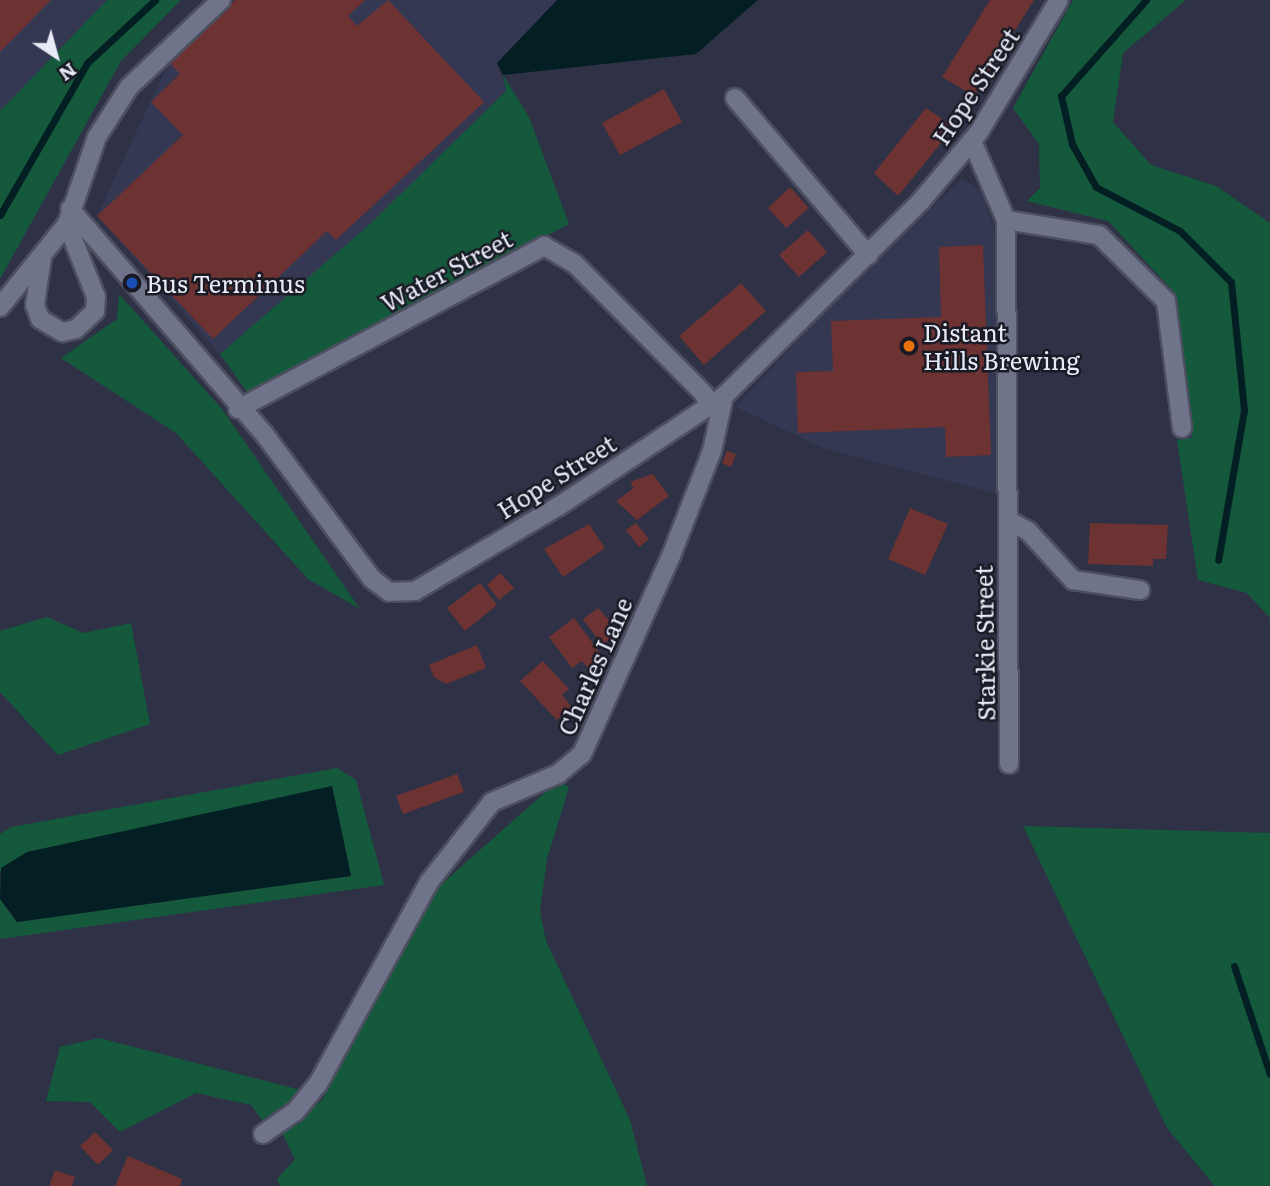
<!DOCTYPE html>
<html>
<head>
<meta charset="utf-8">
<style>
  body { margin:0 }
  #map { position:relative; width:1270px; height:1186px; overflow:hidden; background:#2f3246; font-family:Literata,serif }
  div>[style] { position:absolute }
  .built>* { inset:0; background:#343853 }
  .green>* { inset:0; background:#14593c }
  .water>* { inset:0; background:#041f23 }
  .stream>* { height:7px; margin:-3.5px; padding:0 3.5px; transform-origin:3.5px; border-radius:3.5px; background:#041f23 }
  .building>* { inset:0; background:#6d3232 }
  .roads { filter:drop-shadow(2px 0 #4d4f61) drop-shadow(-2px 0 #4d4f61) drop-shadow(0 2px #4d4f61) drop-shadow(0 -2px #4d4f61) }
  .minor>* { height:18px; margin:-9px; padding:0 9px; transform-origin:9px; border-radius:9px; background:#70748b }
  .dots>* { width:19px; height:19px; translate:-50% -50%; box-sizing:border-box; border:4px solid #191a24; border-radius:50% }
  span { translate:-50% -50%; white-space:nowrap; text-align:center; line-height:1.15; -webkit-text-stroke:5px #191a24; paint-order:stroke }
  .street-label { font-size:24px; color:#e8eaf8 }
  .poi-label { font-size:24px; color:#e8eaf8 }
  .left { translate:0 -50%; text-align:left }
  .north { position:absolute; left:21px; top:21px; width:70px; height:70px; -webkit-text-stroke:5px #191a24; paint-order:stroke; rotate:144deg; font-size:19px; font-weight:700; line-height:28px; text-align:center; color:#e8eaf8 }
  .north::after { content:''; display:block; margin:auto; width:24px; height:32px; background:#e8eaf8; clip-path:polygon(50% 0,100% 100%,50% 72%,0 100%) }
</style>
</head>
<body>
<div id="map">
  <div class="built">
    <div style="clip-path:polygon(0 0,107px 0,0 111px)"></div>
    <div style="clip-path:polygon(236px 0,557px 0,497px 63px,506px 91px,370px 224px,220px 354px,97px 216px,169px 62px)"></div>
    <div style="clip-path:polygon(962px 179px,981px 190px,998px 240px,1002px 495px,823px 448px,736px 407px,826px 310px)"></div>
  </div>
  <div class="green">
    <div style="clip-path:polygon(107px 0,181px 0,121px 61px,0 279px,0 111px)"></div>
    <div style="clip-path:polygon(1073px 0,1186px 0,1123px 53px,1113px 122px,1151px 165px,1216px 186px,1270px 223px,1270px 618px,1247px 593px,1198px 580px,1177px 440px,1192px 438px,1174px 292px,1108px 221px,1027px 201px,1040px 188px,1039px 144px,1013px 108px)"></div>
    <div style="clip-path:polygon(503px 75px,529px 117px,569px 224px,247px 392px,220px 354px,370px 224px,506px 91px)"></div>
    <div style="clip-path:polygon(119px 294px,222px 409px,360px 609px,308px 579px,176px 433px,61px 358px,117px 319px)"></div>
    <div style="clip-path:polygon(47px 617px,83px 633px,131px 623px,150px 724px,58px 755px,0 692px,0 631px)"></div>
    <div style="clip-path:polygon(337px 768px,356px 780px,384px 885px,0 939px,0 899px,17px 922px,351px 876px,332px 786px,0 872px,0 834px,11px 827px)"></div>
    <div style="clip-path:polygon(558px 781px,569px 787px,547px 859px,540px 911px,546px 941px,630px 1120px,647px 1186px,280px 1186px,277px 1179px,295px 1159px,282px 1133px,322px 1100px,437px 888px)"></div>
    <div style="clip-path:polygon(1023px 826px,1270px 833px,1270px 1186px,1215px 1186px,1167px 1128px)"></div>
    <div style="clip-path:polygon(99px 1038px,305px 1091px,262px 1120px,251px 1105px,196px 1093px,120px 1132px,90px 1102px,46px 1101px,60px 1047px)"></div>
  </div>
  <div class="water">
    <div style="clip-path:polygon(557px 0,758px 0,696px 54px,503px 75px,497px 63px)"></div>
    <div style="clip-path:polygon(332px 786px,351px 876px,17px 922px,0 899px,1px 868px,27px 852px)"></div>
  </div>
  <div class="stream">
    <div style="left:1146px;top:0;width:128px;rotate:131.5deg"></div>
    <div style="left:1061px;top:96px;width:49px;rotate:77.1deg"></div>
    <div style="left:1072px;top:144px;width:49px;rotate:60.8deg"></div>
    <div style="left:1096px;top:187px;width:95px;rotate:27.6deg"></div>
    <div style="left:1180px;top:231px;width:72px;rotate:45deg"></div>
    <div style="left:1231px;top:282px;width:129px;rotate:84.2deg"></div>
    <div style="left:1244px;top:410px;width:152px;rotate:99.8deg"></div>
    <div style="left:0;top:215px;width:175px;rotate:-60.2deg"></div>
    <div style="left:87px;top:63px;width:93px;rotate:-42.8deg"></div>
    <div style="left:1234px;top:966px;width:114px;rotate:71.6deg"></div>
  </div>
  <div class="building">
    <div style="clip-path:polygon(0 0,51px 0,0 52px)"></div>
    <div style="clip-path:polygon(235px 0,365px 0,348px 16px,357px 26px,388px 0,484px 102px,336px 240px,327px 231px,213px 339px,97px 216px,183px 135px,151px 102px,180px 74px,169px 62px)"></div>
    <div style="clip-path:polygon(990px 0,1034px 0,974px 96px,942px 77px)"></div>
    <div style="clip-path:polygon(664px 89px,682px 122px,620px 155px,602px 123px)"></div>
    <div style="clip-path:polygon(926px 108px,954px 127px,898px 196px,874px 173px)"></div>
    <div style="clip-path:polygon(790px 187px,809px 208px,786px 228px,768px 208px)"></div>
    <div style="clip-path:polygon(808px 230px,827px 252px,799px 277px,779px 255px)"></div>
    <div style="clip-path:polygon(983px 245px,991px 455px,946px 457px,945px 427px,798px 433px,796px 372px,833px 371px,831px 321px,941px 317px,939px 247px)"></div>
    <div style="clip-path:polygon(741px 283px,766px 311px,704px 365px,679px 336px)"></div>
    <div style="clip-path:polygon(727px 451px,736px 454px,731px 467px,722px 463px)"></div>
    <div style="clip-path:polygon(653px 474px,669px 496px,637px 520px,616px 501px,634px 488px,630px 482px)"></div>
    <div style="clip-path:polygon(910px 508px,948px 524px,925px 575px,888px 559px)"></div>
    <div style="clip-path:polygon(636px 523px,649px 539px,639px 547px,626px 530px)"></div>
    <div style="clip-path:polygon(1090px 523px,1168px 525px,1166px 559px,1153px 559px,1153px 566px,1088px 564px)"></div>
    <div style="clip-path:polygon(589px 524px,605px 548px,563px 577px,544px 549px)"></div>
    <div style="clip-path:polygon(500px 573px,514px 588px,499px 600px,487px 585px)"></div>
    <div style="clip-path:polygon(480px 583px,497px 605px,465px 631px,447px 608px)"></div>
    <div style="clip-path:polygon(598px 608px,620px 632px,602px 645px,583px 619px)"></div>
    <div style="clip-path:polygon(574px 618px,606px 661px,591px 672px,582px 661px,572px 668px,549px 637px)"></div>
    <div style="clip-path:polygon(477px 645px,486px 668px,446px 684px,434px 677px,429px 665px)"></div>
    <div style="clip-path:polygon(543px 661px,569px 689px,562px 695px,571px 706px,557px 720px,520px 681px)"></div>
    <div style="clip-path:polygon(457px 774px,464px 792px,403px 814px,396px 796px)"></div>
    <div style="clip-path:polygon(95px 1132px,113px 1150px,98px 1165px,80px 1146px)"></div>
    <div style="clip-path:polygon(128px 1156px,182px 1179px,180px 1186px,115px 1186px)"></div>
    <div style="clip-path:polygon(55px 1170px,75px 1177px,72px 1186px,49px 1186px)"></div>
  </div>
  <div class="roads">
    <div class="minor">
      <div style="left:735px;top:98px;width:206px;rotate:49.7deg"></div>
      <div style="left:972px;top:141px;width:86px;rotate:66.7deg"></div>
      <div style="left:1006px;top:220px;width:544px;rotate:89.68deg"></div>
      <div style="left:70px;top:209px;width:298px;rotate:49.2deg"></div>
      <div style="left:265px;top:435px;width:179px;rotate:53.4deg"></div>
      <div style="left:372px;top:579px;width:21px;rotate:37deg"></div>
      <div style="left:389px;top:592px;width:26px;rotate:-2deg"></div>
      <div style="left:415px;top:591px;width:167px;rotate:-30.6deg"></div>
      <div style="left:559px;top:506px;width:198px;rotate:-33.7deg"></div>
      <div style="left:724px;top:396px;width:277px;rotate:-44.7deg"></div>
      <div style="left:921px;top:201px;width:90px;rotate:-50deg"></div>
      <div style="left:979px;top:132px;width:154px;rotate:-58.8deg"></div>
      <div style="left:1006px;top:220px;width:94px;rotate:9.2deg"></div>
      <div style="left:1099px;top:235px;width:94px;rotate:44.6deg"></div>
      <div style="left:1166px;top:301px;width:128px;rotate:82.8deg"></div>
      <div style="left:42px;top:257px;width:49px;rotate:98.3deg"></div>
      <div style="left:35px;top:305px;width:15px;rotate:70deg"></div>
      <div style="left:40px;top:319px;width:26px;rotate:31deg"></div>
      <div style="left:62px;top:332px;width:14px;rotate:-12deg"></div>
      <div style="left:76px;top:329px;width:26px;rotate:-43deg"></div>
      <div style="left:95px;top:311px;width:14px;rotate:-86deg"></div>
      <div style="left:96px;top:297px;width:79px;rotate:-111.7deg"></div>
      <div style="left:0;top:307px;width:107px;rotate:-51.1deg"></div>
      <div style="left:67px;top:224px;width:92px;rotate:-71deg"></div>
      <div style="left:97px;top:137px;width:59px;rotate:-57.4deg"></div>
      <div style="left:129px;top:87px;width:127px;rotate:-43.4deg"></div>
      <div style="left:238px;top:409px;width:347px;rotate:-28deg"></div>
      <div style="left:544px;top:246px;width:34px;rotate:30deg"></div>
      <div style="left:574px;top:263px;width:185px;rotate:45.2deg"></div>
      <div style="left:704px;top:394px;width:15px;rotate:67deg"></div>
      <div style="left:1008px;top:520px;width:23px;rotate:29deg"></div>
      <div style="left:1028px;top:531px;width:67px;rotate:47.4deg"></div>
      <div style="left:1073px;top:580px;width:68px;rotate:8.5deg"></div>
      <div style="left:263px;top:1134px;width:39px;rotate:-35deg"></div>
      <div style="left:295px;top:1112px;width:36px;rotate:-51deg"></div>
      <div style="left:318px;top:1084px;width:230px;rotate:-61.2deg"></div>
      <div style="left:429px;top:882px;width:102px;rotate:-51.8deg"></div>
      <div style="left:492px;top:802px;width:72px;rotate:-23deg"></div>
      <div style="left:558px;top:774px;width:31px;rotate:-40deg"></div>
      <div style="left:582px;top:754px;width:217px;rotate:-65.8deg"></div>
      <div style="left:671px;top:556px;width:113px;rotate:-68.7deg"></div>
      <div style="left:712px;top:451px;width:56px;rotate:-77.7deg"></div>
    </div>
  </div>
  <div class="dots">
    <div style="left:132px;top:283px;background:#1a4fb4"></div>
    <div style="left:909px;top:346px;background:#e8710a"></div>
  </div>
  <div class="street-label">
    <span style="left:975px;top:86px;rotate:-56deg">Hope Street</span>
    <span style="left:446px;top:270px;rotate:-28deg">Water Street</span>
    <span style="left:556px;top:476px;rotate:-32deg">Hope Street</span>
    <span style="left:984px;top:643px;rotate:-91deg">Starkie Street</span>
    <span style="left:594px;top:666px;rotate:-66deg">Charles Lane</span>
  </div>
  <div class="poi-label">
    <span class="left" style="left:146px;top:283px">Bus Terminus</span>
    <span class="left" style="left:923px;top:346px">Distant<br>Hills Brewing</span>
  </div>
  <div class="north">N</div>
</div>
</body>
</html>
